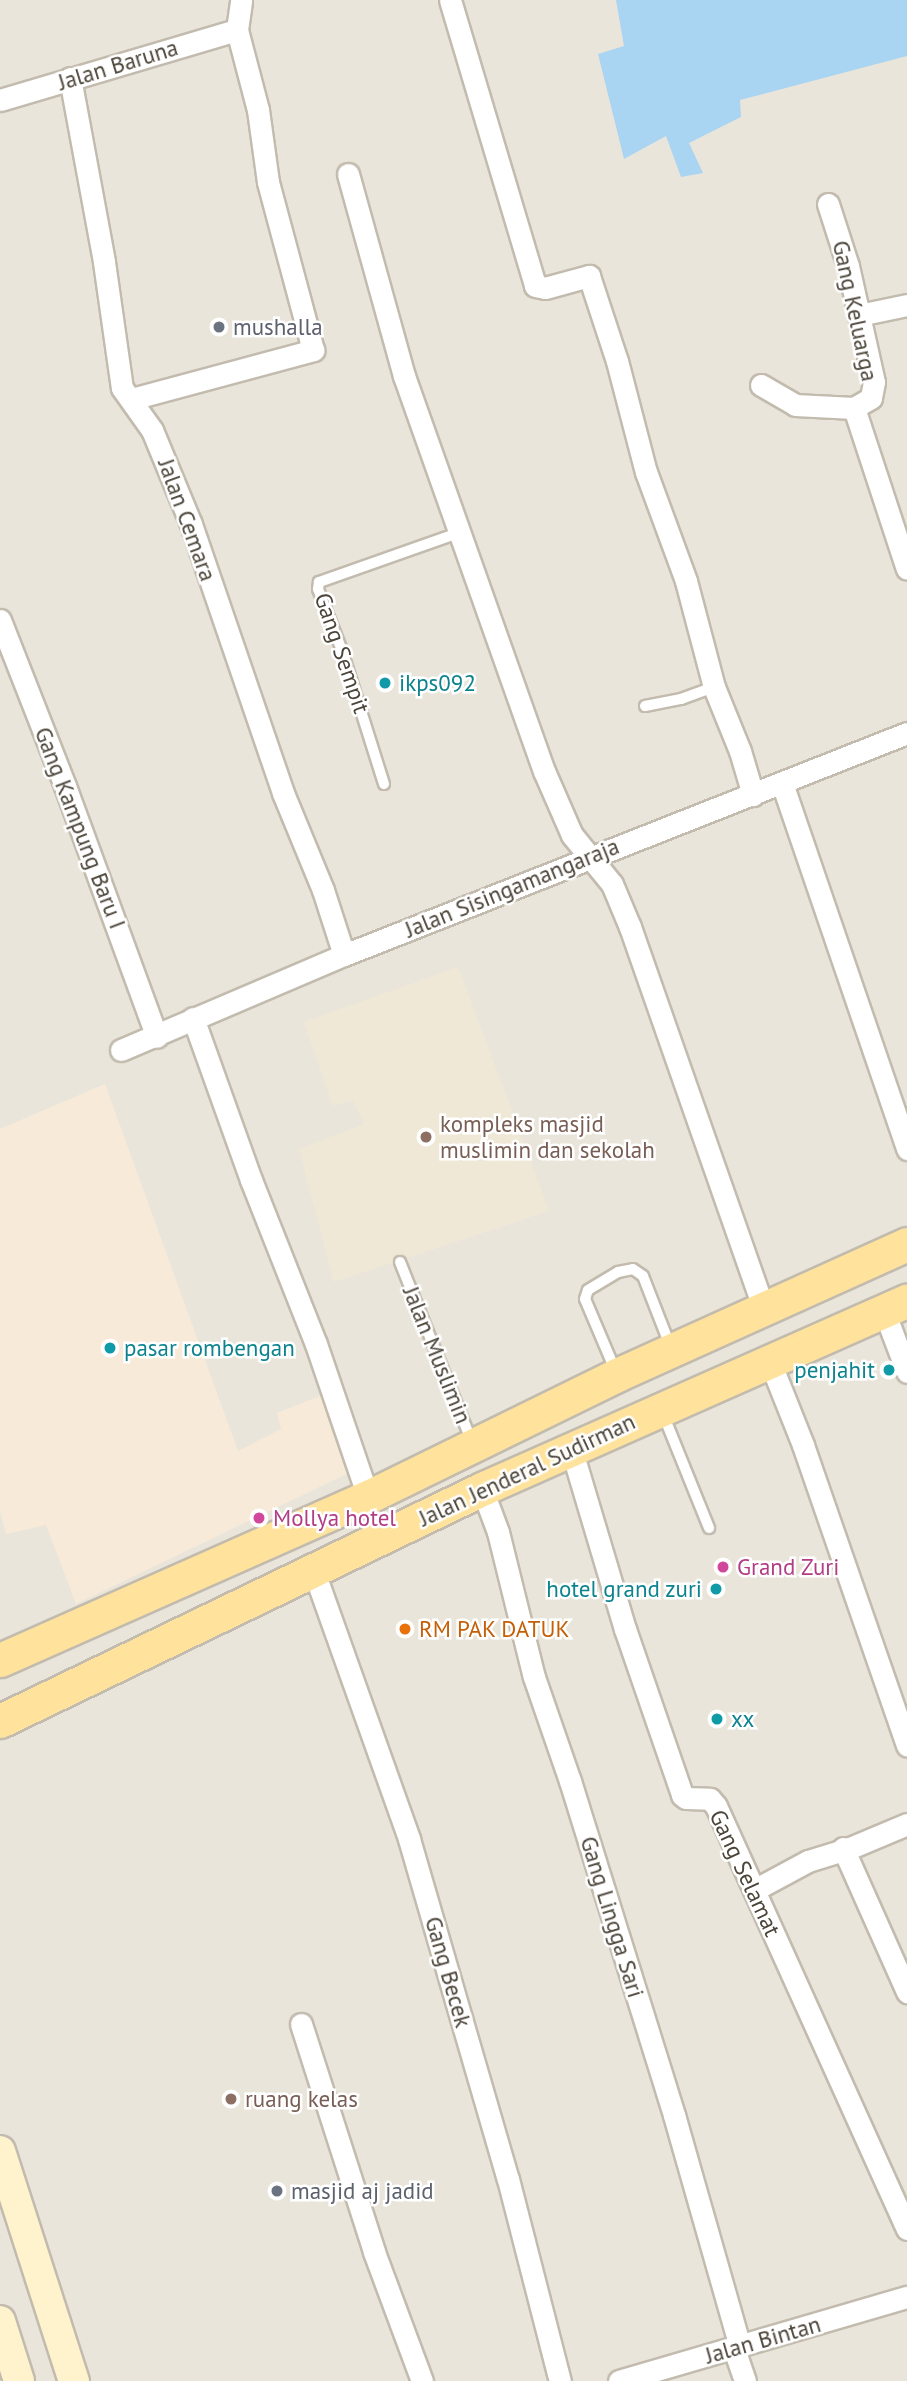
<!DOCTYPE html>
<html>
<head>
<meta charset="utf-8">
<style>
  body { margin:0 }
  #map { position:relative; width:907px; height:2381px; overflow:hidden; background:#f6f3ec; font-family:"PT Sans",sans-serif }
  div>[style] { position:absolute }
  .residential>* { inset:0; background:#eae5da }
  .commercial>* { inset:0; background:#f7ead8 }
  .education>* { inset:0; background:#efe8d6 }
  .water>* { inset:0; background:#a9d4f2 }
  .roads { filter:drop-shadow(2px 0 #c2bbae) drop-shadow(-2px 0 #c2bbae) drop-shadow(0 2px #c2bbae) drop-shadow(0 -2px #c2bbae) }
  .lane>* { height:10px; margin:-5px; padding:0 5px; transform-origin:5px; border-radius:5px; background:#fff }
  .street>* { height:21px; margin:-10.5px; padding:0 10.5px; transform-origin:10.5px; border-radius:10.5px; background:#fff }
  .secondary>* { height:30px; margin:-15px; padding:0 15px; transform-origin:15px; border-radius:15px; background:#fff3cd }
  .primary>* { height:33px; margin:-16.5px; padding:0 16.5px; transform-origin:16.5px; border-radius:16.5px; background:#ffe39c }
  .dots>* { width:19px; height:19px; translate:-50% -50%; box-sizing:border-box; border:4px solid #fff; border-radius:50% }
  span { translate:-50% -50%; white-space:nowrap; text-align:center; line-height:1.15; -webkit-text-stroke:5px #fff; paint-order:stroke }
  .street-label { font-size:23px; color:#4b4439 }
  .worship-label { font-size:23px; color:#5b616d }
  .left { translate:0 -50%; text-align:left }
  .culture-label { font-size:23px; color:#0d838f }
  .right { translate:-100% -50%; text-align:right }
  .education-label { font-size:23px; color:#785e54 }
  .hotel-label { font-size:23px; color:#b23c85 }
  .food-label { font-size:23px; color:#c56008 }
</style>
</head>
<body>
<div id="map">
  <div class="residential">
    <div style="clip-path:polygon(0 0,907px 0,907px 2381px,0 2381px)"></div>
  </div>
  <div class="commercial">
    <div style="clip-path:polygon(105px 1084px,238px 1451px,281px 1429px,277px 1413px,332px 1391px,361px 1467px,76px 1604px,46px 1525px,6px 1534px,0 1511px,0 1129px)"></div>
  </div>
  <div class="education">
    <div style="clip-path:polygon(458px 967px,549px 1211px,334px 1282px,299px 1149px,364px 1124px,353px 1100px,333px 1106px,304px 1022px)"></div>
  </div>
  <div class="water">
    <div style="clip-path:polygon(616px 0,907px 0,907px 56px,740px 100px,741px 117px,689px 143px,703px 173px,681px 177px,666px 136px,624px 159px,598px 54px,624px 46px)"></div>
  </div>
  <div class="roads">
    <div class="lane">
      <div style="left:645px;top:706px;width:37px;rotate:-11deg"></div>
      <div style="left:681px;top:699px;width:35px;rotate:-20deg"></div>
      <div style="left:384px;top:784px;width:143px;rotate:-107.5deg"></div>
      <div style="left:341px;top:648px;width:63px;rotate:-111.3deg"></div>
      <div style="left:318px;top:589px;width:7px;rotate:-82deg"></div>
      <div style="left:319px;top:582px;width:147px;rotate:-19.4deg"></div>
      <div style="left:400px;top:1262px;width:194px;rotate:68.2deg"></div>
      <div style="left:616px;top:1372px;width:79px;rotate:-113deg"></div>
      <div style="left:585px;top:1299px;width:9px;rotate:-72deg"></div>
      <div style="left:588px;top:1290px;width:35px;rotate:-31deg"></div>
      <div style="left:618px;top:1272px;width:15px;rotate:-11deg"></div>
      <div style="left:633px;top:1269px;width:12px;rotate:35deg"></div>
      <div style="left:643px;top:1276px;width:77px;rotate:68.7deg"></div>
      <div style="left:663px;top:1414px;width:123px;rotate:68deg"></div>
    </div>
    <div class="street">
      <div style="left:450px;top:0;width:298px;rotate:73.4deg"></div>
      <div style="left:535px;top:286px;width:10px;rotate:11deg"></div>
      <div style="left:545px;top:288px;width:46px;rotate:-15.3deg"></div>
      <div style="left:589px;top:276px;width:89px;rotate:71.8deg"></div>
      <div style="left:617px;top:361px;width:115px;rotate:75.4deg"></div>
      <div style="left:646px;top:472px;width:116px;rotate:69.8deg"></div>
      <div style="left:686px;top:581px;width:110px;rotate:75.2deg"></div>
      <div style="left:714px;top:687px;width:69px;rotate:67.9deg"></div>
      <div style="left:740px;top:751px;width:46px;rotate:73.5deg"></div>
      <div style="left:70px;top:78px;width:187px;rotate:79.5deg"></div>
      <div style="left:104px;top:262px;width:127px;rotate:81.9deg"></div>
      <div style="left:122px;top:388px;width:52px;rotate:54.5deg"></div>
      <div style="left:152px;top:430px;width:102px;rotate:67.5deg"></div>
      <div style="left:191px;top:524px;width:284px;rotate:71.1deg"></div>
      <div style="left:283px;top:793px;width:105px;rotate:67.6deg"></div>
      <div style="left:323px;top:890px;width:68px;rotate:72.1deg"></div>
      <div style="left:0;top:100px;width:247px;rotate:-16.5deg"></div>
      <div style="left:348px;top:174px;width:210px;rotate:74.5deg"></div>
      <div style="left:404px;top:376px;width:419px;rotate:70.5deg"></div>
      <div style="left:544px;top:771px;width:70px;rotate:66.4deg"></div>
      <div style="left:572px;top:835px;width:63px;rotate:50.8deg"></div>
      <div style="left:612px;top:884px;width:47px;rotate:67.3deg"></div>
      <div style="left:630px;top:927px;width:406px;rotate:70.7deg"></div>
      <div style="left:828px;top:204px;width:65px;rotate:72.1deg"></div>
      <div style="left:848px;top:266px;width:119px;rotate:77.4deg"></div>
      <div style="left:874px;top:382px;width:16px;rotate:101deg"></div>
      <div style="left:871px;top:398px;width:20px;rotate:150deg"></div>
      <div style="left:854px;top:408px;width:169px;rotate:71.8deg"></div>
      <div style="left:859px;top:315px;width:49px;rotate:-11.8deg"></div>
      <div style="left:761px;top:385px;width:39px;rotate:30deg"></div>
      <div style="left:795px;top:405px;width:59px;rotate:2.9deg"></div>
      <div style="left:132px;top:399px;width:188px;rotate:-15.1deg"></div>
      <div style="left:313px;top:350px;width:174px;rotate:-105deg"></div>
      <div style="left:268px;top:182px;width:73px;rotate:-97.9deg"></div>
      <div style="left:258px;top:110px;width:83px;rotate:-104.7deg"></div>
      <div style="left:237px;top:30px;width:30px;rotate:-82deg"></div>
      <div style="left:0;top:620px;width:178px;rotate:68.6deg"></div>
      <div style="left:65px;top:786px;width:267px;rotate:69.9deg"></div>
      <div style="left:782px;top:783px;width:387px;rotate:71.1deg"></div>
      <div style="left:193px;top:1018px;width:172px;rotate:70.3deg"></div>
      <div style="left:251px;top:1180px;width:176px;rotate:68.4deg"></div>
      <div style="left:316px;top:1344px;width:162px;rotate:71.2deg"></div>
      <div style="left:121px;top:1050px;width:242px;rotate:-23.1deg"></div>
      <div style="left:344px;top:955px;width:605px;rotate:-21.52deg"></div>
      <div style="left:884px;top:1311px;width:65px;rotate:69.3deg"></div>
      <div style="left:770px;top:1362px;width:89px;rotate:68.3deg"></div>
      <div style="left:803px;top:1445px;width:318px;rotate:70.9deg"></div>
      <div style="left:571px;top:1448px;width:189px;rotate:73.4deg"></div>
      <div style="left:625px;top:1629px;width:176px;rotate:71deg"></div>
      <div style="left:682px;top:1795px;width:5px;rotate:37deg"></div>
      <div style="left:686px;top:1798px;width:24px;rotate:2deg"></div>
      <div style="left:710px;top:1799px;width:9px;rotate:49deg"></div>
      <div style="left:716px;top:1806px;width:464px;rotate:65.7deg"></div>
      <div style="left:482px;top:1489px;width:46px;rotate:69.6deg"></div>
      <div style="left:498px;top:1532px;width:149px;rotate:76.1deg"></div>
      <div style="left:534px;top:1677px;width:110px;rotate:70.9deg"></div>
      <div style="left:570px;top:1781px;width:350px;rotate:72.7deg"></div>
      <div style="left:674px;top:2115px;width:241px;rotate:74.1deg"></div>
      <div style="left:313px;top:1569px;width:287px;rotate:70.4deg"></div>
      <div style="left:409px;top:1839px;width:354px;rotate:73.8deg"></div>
      <div style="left:508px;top:2179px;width:209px;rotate:75.6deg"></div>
      <div style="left:843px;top:1848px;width:158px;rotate:66deg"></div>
      <div style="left:756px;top:1889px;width:59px;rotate:-28.3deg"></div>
      <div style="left:808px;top:1861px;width:44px;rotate:-17.2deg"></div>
      <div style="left:850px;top:1848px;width:62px;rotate:-22.8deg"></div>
      <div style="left:301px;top:2024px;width:239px;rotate:72.2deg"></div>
      <div style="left:374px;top:2252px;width:138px;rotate:69.6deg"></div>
      <div style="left:734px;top:2349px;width:34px;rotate:71deg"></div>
      <div style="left:619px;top:2381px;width:300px;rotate:-16.3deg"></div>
    </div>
    <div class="secondary">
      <div style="left:0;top:2151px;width:242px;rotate:72.2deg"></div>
      <div style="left:0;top:2321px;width:63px;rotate:72.4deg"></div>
    </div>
    <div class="primary">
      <div style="left:0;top:1660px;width:402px;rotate:-23.9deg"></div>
      <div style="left:368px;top:1497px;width:277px;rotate:-26.1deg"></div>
      <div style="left:617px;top:1375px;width:318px;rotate:-24.3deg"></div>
      <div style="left:0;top:1721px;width:535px;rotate:-25.7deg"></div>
      <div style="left:482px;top:1489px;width:465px;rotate:-23.9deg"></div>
    </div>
  </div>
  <div class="dots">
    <div style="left:219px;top:327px;background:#6b7280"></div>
    <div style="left:385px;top:683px;background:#0f9aa8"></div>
    <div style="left:426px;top:1137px;background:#8d6e63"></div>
    <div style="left:110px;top:1348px;background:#0f9aa8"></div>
    <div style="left:889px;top:1370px;background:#0f9aa8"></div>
    <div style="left:259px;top:1518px;background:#d1479c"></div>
    <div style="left:723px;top:1567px;background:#d1479c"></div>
    <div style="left:716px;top:1589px;background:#0f9aa8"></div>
    <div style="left:405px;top:1629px;background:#e8710a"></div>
    <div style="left:717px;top:1719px;background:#0f9aa8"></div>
    <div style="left:231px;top:2099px;background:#8d6e63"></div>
    <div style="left:277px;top:2191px;background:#6b7280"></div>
  </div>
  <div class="street-label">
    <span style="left:118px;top:65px;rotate:-17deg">Jalan Baruna</span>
    <span style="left:855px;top:311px;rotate:78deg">Gang Keluarga</span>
    <span style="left:187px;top:520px;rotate:70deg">Jalan Cemara</span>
    <span style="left:342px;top:653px;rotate:71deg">Gang Sempit</span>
    <span style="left:80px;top:828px;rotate:69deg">Gang Kampung Baru I</span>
    <span style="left:512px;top:888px;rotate:-22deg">Jalan Sisingamangaraja</span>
    <span style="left:437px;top:1355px;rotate:68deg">Jalan Muslimin</span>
    <span style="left:527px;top:1470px;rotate:-25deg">Jalan Jenderal Sudirman</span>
    <span style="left:745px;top:1873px;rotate:65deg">Gang Selamat</span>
    <span style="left:612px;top:1917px;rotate:73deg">Gang Lingga Sari</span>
    <span style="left:448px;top:1972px;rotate:74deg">Gang Becek</span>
    <span style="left:763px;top:2340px;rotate:-16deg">Jalan Bintan</span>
  </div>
  <div class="worship-label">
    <span class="left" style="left:233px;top:327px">mushalla</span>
    <span class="left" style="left:291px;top:2191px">masjid aj jadid</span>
  </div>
  <div class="culture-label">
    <span class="left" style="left:399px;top:683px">ikps092</span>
    <span class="left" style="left:124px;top:1348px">pasar rombengan</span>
    <span class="right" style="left:875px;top:1370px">penjahit</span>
    <span class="right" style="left:702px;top:1589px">hotel grand zuri</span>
    <span class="left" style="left:731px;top:1719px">xx</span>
  </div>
  <div class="education-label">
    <span class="left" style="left:440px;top:1137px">kompleks masjid<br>muslimin dan sekolah</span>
    <span class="left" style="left:245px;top:2099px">ruang kelas</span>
  </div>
  <div class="hotel-label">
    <span class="left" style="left:273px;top:1518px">Mollya hotel</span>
    <span class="left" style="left:737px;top:1567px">Grand Zuri</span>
  </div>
  <div class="food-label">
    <span class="left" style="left:419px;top:1629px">RM PAK DATUK</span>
  </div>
</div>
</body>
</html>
